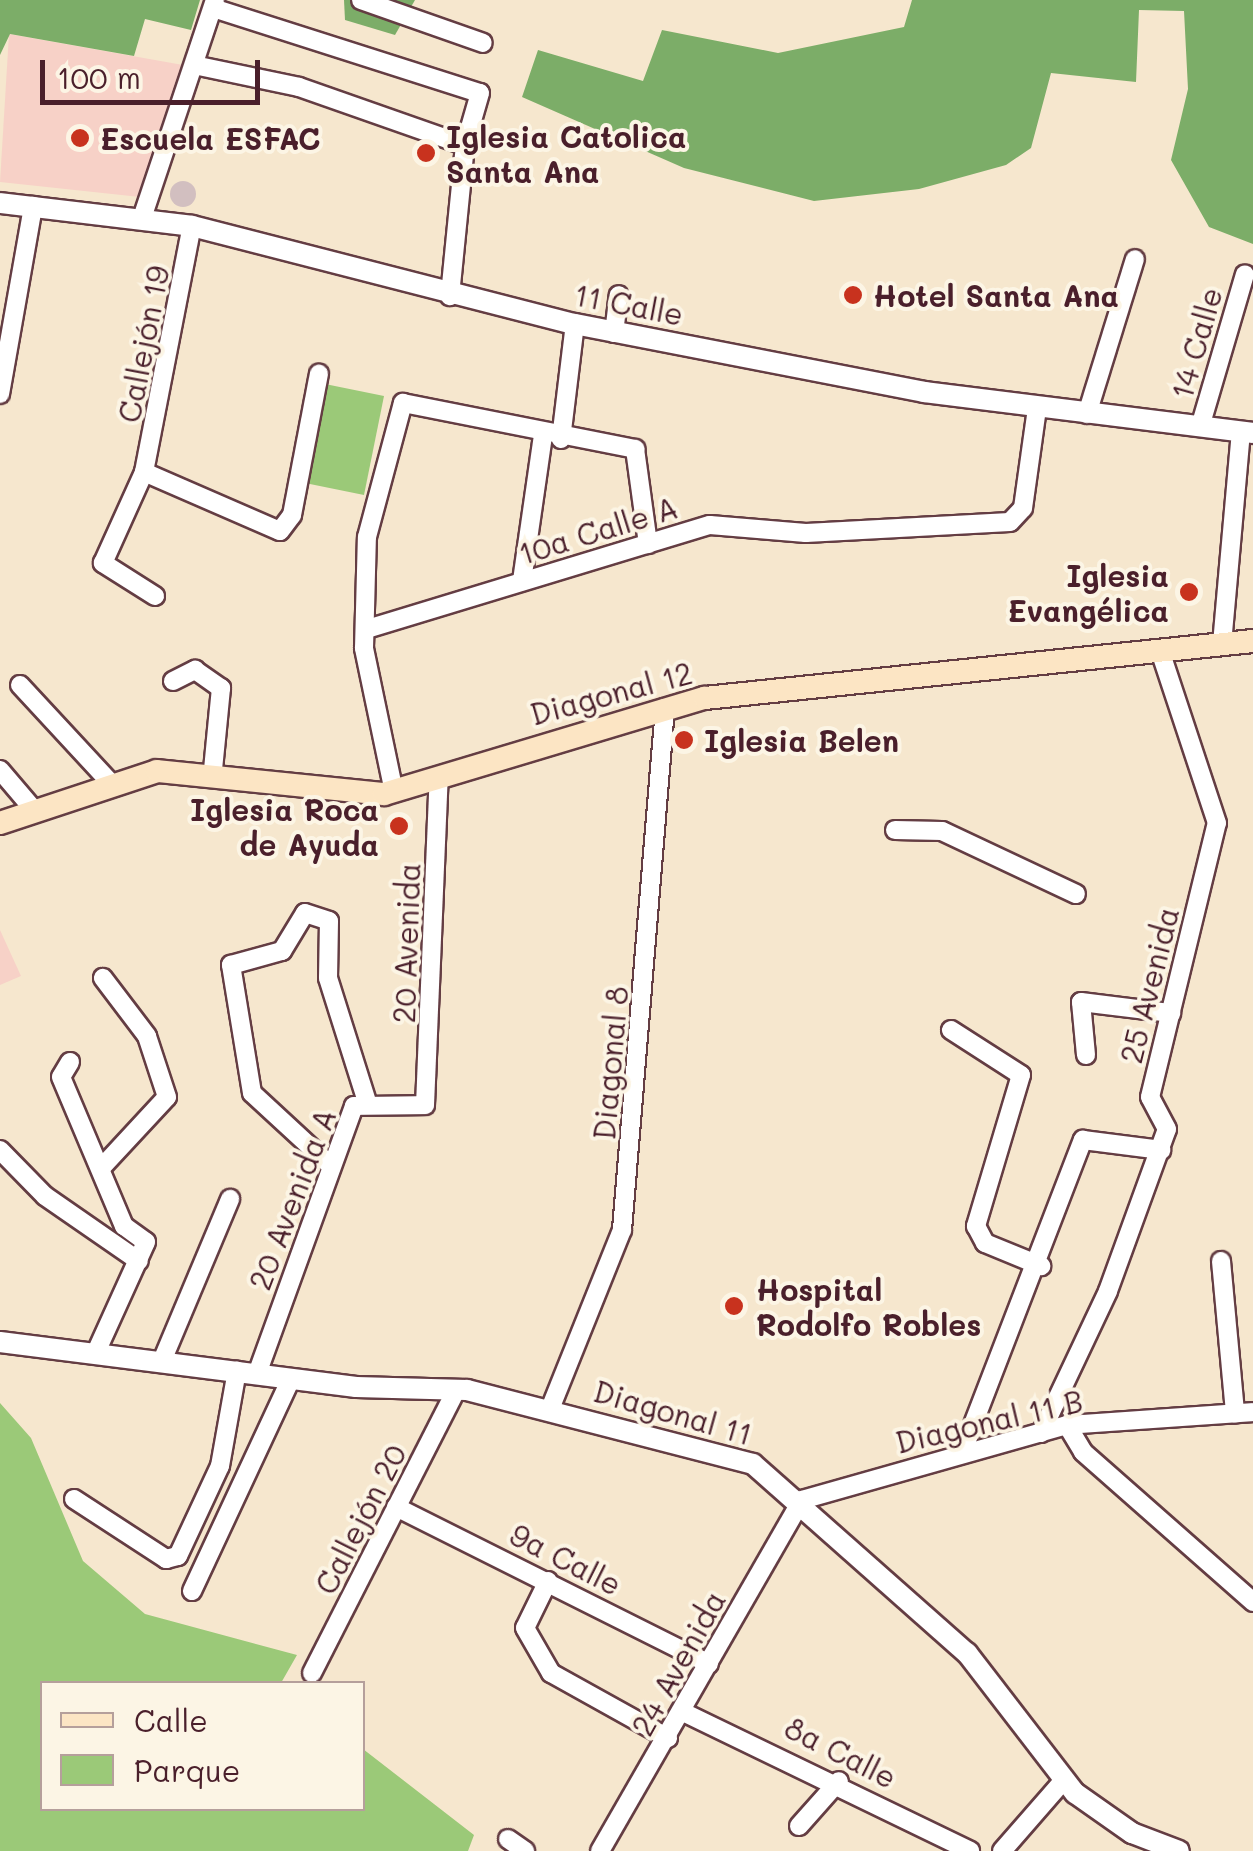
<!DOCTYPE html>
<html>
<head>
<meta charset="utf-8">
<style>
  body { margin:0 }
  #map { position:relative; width:1253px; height:1851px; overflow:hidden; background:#f6e7ce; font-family:Mali,sans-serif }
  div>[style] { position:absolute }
  .built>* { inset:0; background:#f7d1c7 }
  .industrial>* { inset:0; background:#d2bfc0 }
  .round { border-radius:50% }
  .green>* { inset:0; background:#9bc978 }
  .forest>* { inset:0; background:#7cad68 }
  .roads { filter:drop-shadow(2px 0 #643d43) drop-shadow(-2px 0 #643d43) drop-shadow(0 2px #643d43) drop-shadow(0 -2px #643d43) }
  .minor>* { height:18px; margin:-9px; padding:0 9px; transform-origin:9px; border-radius:9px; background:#fff }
  .tertiary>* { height:20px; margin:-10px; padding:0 10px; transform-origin:10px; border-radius:10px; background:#fff }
  .secondary>* { height:22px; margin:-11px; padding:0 11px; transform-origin:11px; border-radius:11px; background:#fce5c4 }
  .dots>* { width:28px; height:28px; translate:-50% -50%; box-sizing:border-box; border:5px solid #fcf5e5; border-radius:50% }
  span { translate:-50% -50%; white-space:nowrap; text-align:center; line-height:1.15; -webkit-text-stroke:8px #fcf5e5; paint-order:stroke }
  .poi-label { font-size:30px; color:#4a1f2b; font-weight:700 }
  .left { translate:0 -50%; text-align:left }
  .right { translate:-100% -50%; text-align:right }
  .street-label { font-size:30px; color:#4a1f2b }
  .legend { position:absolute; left:40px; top:1681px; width:325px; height:130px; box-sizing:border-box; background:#fcf5e5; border:2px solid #b59f9b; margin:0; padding:12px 18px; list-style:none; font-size:30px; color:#4a1f2b }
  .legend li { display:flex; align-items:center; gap:20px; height:50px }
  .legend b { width:50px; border:2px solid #b59f9b }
  .scale { position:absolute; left:40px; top:60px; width:220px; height:45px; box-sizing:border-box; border:5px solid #4a1f2b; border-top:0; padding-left:12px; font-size:30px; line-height:35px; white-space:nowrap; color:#4a1f2b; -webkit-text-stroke:8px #fcf5e5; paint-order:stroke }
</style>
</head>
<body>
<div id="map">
  <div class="built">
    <div style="clip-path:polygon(9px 34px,183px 65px,140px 197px,0 182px)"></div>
    <div style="clip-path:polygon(0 930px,21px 976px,0 985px)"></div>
  </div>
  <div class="industrial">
    <div class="round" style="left:170px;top:181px;width:26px;height:26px"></div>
  </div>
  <div class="green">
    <div style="clip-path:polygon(325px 384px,384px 396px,364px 495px,305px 483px)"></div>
    <div style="clip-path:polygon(0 1403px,31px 1438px,83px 1561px,145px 1614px,297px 1655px,281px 1683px,42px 1684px,42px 1808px,362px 1808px,363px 1749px,474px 1835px,468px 1851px,0 1851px)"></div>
  </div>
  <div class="forest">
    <div style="clip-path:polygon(0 0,200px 0,191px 30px,145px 19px,134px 56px,10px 34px,0 55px)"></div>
    <div style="clip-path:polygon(344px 0,415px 0,395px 35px,345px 20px)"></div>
    <div style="clip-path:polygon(912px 0,1253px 0,1253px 244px,1209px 227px,1171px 160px,1188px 89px,1184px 11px,1139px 10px,1136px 82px,1051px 73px,1031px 148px,1006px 165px,919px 189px,814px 201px,684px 168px,522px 97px,538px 50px,643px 81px,662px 30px,778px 53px,904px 27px)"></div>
  </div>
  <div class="roads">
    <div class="minor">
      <div style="left:361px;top:0;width:129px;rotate:19.4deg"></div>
      <div style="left:213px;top:8px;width:280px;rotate:17.7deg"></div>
      <div style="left:480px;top:93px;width:54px;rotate:106.1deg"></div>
      <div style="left:465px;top:145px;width:152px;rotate:95.7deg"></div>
      <div style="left:194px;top:65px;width:107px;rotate:11.8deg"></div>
      <div style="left:299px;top:87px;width:176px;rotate:19.3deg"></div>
      <div style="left:142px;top:218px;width:230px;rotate:-71.5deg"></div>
      <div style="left:614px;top:333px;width:38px;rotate:-83deg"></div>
      <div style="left:0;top:394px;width:191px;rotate:-80deg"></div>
      <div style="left:1087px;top:414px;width:162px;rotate:-72.8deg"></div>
      <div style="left:1200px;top:427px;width:159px;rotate:-73.6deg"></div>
      <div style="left:561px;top:439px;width:116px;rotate:-83.1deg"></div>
      <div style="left:144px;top:472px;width:148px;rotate:23.5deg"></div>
      <div style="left:280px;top:531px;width:20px;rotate:-53deg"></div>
      <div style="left:292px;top:515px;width:144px;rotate:-79.2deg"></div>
      <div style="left:522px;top:581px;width:147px;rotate:-81.8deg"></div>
      <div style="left:155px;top:596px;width:62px;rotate:-147.6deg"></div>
      <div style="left:103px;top:563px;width:100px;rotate:-65.7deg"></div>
      <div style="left:144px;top:472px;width:251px;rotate:-79deg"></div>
      <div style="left:367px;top:629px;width:358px;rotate:-16.9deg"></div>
      <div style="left:710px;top:525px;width:96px;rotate:4.8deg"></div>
      <div style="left:806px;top:533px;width:204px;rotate:-3.1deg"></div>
      <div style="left:1010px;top:522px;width:19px;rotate:-47deg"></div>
      <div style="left:1023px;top:508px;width:101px;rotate:-82deg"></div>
      <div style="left:1222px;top:644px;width:213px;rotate:-84.9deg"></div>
      <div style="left:173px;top:681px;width:25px;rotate:-27deg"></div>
      <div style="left:195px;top:670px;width:32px;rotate:35deg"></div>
      <div style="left:221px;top:688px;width:82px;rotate:95.6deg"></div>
      <div style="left:20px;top:685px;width:131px;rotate:47.2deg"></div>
      <div style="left:0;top:770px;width:52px;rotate:49.6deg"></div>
      <div style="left:394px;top:792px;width:147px;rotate:-101.8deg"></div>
      <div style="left:364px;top:648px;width:111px;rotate:-88.5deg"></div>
      <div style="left:367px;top:537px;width:139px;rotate:-75deg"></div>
      <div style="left:403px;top:403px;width:237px;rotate:11.2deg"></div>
      <div style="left:635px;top:449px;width:96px;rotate:82.2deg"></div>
      <div style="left:895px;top:830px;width:47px;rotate:1.2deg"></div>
      <div style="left:942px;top:831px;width:148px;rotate:25.2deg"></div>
      <div style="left:951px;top:1030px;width:83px;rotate:32.7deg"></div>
      <div style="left:1021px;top:1075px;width:158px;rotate:106.6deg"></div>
      <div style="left:976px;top:1226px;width:19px;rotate:62deg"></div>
      <div style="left:985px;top:1243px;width:61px;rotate:22.3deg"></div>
      <div style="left:1086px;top:1055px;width:53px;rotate:-95.4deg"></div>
      <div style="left:1081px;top:1002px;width:91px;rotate:7deg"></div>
      <div style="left:70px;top:1062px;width:17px;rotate:121deg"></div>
      <div style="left:61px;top:1077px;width:162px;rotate:67.1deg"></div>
      <div style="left:124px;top:1226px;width:27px;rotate:36deg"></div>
      <div style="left:146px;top:1242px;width:121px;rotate:114.4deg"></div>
      <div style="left:0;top:1150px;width:64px;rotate:45.6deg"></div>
      <div style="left:45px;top:1196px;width:114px;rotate:34.7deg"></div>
      <div style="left:330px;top:1165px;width:106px;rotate:-137.3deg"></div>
      <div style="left:252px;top:1093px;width:130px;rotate:-99.3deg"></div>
      <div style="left:231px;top:965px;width:53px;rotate:-15.4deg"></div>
      <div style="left:282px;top:951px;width:44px;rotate:-58.8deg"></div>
      <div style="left:305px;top:913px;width:25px;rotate:18deg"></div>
      <div style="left:329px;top:921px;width:57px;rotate:91deg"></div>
      <div style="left:328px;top:978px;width:133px;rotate:72.5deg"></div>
      <div style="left:103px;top:1166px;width:94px;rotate:-47.2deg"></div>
      <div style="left:167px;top:1097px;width:64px;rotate:-108.2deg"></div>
      <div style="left:147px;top:1036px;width:73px;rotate:-127.2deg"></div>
      <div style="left:1221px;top:1261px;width:153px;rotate:84.7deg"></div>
      <div style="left:162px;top:1361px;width:176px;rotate:-67.2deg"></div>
      <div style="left:257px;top:1374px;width:285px;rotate:-70.1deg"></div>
      <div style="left:354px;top:1106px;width:71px;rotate:-0.8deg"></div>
      <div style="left:425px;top:1105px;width:329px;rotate:-87.6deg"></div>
      <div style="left:550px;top:1409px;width:193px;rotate:-68.1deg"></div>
      <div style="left:622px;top:1230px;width:524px;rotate:-85.29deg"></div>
      <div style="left:1067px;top:1425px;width:31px;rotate:59deg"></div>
      <div style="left:1083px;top:1452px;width:227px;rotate:41.4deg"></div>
      <div style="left:1041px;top:1433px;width:157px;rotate:-64.7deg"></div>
      <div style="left:1108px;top:1291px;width:172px;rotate:-70deg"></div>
      <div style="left:1167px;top:1129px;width:36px;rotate:-118deg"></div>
      <div style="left:1150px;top:1097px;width:282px;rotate:-76.3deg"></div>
      <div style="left:1217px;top:823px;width:181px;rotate:-108.3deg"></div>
      <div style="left:962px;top:1453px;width:336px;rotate:-68.9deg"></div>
      <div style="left:1083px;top:1140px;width:79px;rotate:7.3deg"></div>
      <div style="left:74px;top:1499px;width:110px;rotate:33.1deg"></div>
      <div style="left:166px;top:1559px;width:12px;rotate:-14deg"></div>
      <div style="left:178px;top:1556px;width:99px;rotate:-65deg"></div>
      <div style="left:220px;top:1466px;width:97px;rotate:-79.9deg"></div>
      <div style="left:396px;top:1507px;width:350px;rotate:26.6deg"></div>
      <div style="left:548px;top:1581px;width:52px;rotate:116.1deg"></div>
      <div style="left:525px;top:1628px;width:52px;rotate:60deg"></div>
      <div style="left:551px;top:1673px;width:134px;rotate:29.1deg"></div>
      <div style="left:192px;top:1591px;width:234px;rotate:-65deg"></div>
      <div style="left:312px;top:1673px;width:318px;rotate:-63deg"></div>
      <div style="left:683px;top:1712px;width:319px;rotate:25.8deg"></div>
      <div style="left:799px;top:1826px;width:60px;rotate:-48.4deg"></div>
      <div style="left:508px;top:1839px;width:21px;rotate:35deg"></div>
      <div style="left:600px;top:1851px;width:405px;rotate:-60.1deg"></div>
      <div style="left:802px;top:1500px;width:275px;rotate:-15.8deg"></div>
      <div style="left:1067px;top:1425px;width:186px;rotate:-4deg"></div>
      <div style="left:1002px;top:1851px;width:94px;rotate:-48.9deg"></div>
    </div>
    <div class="tertiary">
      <div style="left:0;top:203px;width:193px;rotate:6.8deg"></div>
      <div style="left:192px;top:226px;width:395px;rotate:14.4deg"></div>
      <div style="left:575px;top:324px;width:356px;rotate:11deg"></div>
      <div style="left:924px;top:392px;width:332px;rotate:7.1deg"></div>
      <div style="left:0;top:1342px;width:359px;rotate:7.2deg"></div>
      <div style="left:356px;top:1387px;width:111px;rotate:1.5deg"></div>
      <div style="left:467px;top:1390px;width:295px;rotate:14.5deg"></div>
      <div style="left:753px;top:1464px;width:286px;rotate:41.5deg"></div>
      <div style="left:967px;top:1653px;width:177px;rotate:52.4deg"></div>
      <div style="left:1075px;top:1793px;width:70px;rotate:35.1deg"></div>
      <div style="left:1132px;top:1833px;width:50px;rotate:21deg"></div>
    </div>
    <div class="secondary">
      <div style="left:0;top:823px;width:165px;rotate:-18.3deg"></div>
      <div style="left:157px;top:771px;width:228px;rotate:5.8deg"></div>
      <div style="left:384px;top:794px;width:335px;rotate:-16.7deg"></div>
      <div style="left:705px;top:698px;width:551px;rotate:-5.94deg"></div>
    </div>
  </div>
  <div class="dots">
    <div style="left:80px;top:138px;background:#c8321e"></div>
    <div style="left:426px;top:153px;background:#c8321e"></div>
    <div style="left:853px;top:295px;background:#c8321e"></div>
    <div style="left:1189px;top:592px;background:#c8321e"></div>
    <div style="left:684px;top:740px;background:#c8321e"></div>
    <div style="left:399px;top:826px;background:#c8321e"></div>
    <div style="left:734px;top:1306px;background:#c8321e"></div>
  </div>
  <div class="poi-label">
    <span class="left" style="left:446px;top:153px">Iglesia Catolica<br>Santa Ana</span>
    <span class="left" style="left:100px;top:138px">Escuela ESFAC</span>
    <span class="left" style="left:873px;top:295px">Hotel Santa Ana</span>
    <span class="right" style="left:1169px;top:592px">Iglesia<br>Evangélica</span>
    <span class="left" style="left:704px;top:740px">Iglesia Belen</span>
    <span class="right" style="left:379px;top:826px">Iglesia Roca<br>de Ayuda</span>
    <span class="left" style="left:756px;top:1306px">Hospital<br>Rodolfo Robles</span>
  </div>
  <div class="street-label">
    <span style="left:629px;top:304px;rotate:11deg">11 Calle</span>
    <span style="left:1196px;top:343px;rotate:-74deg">14 Calle</span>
    <span style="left:143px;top:344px;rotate:-79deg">Callejón 19</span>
    <span style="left:598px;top:530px;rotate:-17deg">10a Calle A</span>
    <span style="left:611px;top:693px;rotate:-15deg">Diagonal 12</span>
    <span style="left:406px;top:943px;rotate:-88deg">20 Avenida</span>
    <span style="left:1149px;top:985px;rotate:-76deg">25 Avenida</span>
    <span style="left:610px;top:1063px;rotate:-85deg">Diagonal 8</span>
    <span style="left:292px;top:1199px;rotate:-69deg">20 Avenida A</span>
    <span style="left:673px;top:1412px;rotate:16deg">Diagonal 11</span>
    <span style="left:989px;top:1421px;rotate:-13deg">Diagonal 11 B</span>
    <span style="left:360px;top:1519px;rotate:-63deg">Callejón 20</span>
    <span style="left:566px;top:1559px;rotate:27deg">9a Calle</span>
    <span style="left:678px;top:1663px;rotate:-61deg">24 Avenida</span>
    <span style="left:841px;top:1752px;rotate:27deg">8a Calle</span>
  </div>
  <ul class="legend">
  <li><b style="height:12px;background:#fce5c4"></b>Calle</li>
  <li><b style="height:28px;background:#9bc978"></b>Parque</li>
  </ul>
  <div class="scale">100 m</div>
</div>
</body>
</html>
